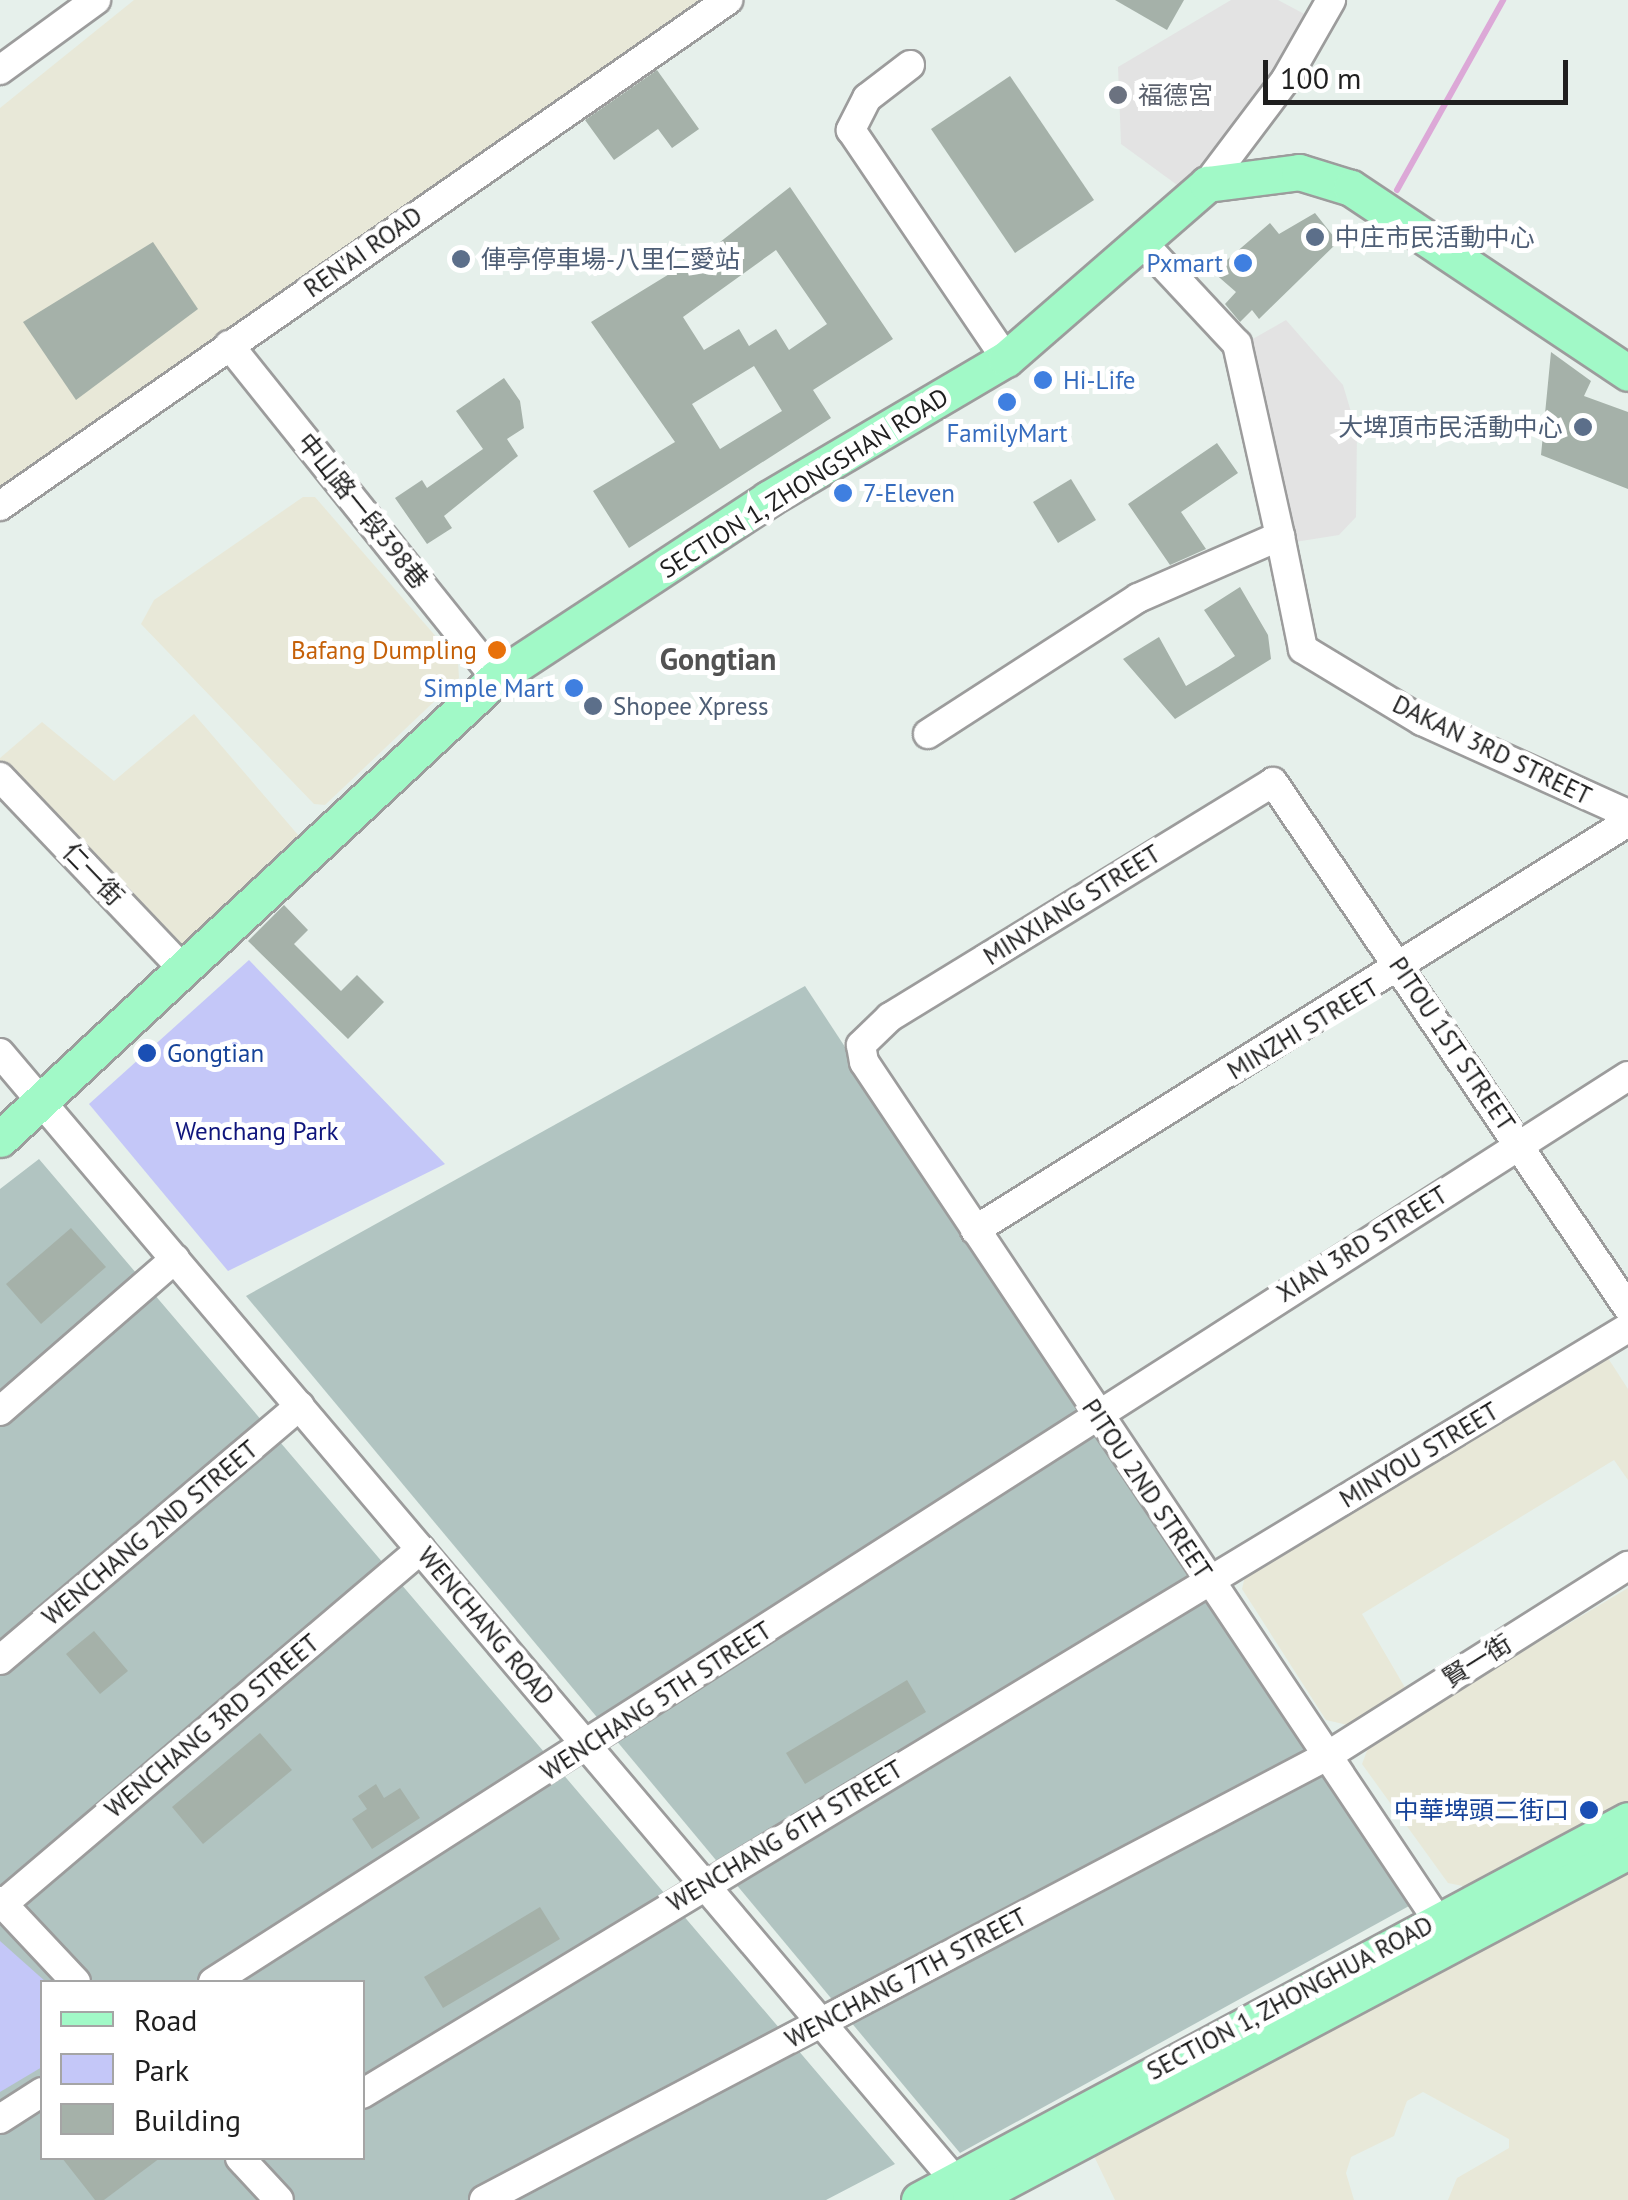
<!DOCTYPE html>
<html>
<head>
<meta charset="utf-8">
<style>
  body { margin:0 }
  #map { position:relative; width:1628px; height:2200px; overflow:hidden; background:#e6f0eb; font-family:"PT Sans","Noto Sans TC",sans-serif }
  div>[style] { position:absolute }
  .industrial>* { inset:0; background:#e8e8d8 }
  .construction>* { inset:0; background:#b1c4c1 }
  .park>* { inset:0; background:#c4c7f8 }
  .parking>* { inset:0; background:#e3e3e3 }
  .stream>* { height:6px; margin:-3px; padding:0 3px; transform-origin:3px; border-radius:3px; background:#dca8d7 }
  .building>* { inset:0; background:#a5b1a9 }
  .roads { filter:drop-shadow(2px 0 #9c9c9c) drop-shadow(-2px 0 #9c9c9c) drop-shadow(0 2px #9c9c9c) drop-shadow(0 -2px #9c9c9c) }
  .minor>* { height:28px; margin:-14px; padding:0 14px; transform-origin:14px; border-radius:14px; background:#fff }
  .major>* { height:35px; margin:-17.5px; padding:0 17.5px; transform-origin:17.5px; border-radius:17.5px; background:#a1f9c7 }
  .dots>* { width:28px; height:28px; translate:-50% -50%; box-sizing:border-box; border:5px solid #fff; border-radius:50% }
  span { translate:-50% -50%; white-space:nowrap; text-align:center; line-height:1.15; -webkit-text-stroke:10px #fff; paint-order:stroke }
  .worship-label { font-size:25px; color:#5b616d }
  .left { translate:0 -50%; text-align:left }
  .service-label { font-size:25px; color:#4e5e75 }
  .right { translate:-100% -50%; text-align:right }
  .street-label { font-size:25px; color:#1f1f1f }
  .shop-label { font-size:25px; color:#366cbe }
  .food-label { font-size:25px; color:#c56008 }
  .transit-label { font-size:25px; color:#164399 }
  .park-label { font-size:25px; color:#0f157c }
  .quarter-label { font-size:30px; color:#525252; font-weight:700 }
  .legend { position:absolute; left:40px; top:1980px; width:325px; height:180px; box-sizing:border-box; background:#fff; border:2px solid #a5a5a5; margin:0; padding:12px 18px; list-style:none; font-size:30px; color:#1f1f1f }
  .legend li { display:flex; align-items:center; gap:20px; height:50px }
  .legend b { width:50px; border:2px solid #a5a5a5 }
  .scale { position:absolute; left:1263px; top:60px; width:305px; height:45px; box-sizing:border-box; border:5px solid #1f1f1f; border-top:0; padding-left:12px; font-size:30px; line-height:35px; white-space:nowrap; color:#1f1f1f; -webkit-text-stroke:8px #fff; paint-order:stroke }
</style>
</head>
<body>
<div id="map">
  <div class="industrial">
    <div style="clip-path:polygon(134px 0,699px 0,0 490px,0 108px)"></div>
    <div style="clip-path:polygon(303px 497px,315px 497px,458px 662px,459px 678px,325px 805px,314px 804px,141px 624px,154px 600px)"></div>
    <div style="clip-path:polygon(194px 714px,305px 843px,185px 946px,170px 946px,0 772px,0 758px,42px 722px,114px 781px)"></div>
    <div style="clip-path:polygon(1606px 1355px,1628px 1389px,1628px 1480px,1614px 1460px,1362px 1614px,1407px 1691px,1352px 1726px,1326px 1720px,1242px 1589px,1246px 1572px)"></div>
    <div style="clip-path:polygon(1628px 1588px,1628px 1802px,1468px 1887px,1448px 1883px,1362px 1764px,1370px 1743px)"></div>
    <div style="clip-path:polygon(1628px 1874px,1628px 2200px,1448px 2200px,1457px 2178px,1509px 2148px,1509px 2139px,1423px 2092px,1407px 2101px,1394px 2136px,1351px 2157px,1346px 2173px,1354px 2200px,1115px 2200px,1093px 2154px)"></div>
  </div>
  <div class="construction">
    <div style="clip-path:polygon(805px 986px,1409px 1906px,960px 2153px,246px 1296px)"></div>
    <div style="clip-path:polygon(evenodd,39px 1159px,895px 2164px,826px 2200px,0 2200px,0 1189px,39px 1159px,42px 1982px,362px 1982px,362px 2158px,42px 2158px,42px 1982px)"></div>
  </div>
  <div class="park">
    <div style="clip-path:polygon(249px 960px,445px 1164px,228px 1271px,89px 1104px)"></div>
    <div style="clip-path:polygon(0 1941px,46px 1982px,42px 2067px,0 2092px)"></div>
  </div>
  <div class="parking">
    <div style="clip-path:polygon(1231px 0,1278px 0,1310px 17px,1254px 110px,1184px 190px,1121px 144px,1118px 67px)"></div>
    <div style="clip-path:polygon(1286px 320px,1343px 385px,1357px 432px,1356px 517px,1339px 535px,1295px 542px,1291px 524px,1282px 523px,1251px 340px)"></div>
  </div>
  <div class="stream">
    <div style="left:1397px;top:190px;width:218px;rotate:-60.8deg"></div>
  </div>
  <div class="building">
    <div style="clip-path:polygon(1115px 0,1184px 0,1167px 30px)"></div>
    <div style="clip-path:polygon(657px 70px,699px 129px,672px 148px,658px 129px,614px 160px,585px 120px)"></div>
    <div style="clip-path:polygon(1010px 76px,1094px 200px,1015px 253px,931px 129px)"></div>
    <div style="clip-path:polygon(evenodd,790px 187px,893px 339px,813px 390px,831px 418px,629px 548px,593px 491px,675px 442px,591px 322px,715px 246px,790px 187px,776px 250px,827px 324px,789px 350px,776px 329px,749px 346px,739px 329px,704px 350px,683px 317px,776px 250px,790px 187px,754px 366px,782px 411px,720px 449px,692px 404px,754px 366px)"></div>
    <div style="clip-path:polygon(1315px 213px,1338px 242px,1259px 319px,1252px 310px,1240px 322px,1225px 304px,1236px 292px,1213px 272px,1270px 223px,1279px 234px)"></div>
    <div style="clip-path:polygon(153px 242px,198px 309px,76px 400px,23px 322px)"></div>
    <div style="clip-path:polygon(1551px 352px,1591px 381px,1584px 396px,1628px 412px,1628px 489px,1541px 455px)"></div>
    <div style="clip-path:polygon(504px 378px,520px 401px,524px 428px,507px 439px,518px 456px,444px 516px,452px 528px,427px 544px,395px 498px,422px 480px,427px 488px,483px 449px,456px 411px)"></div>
    <div style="clip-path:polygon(1217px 443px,1238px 473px,1181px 512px,1206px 549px,1170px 565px,1128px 504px)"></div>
    <div style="clip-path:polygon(1071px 479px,1096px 520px,1058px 543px,1033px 502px)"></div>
    <div style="clip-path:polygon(1240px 587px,1268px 635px,1271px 659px,1175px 719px,1123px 659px,1159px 637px,1186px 686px,1218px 667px,1235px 656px,1204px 610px)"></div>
    <div style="clip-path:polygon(284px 905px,308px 930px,294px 944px,341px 991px,357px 975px,384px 1002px,348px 1039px,248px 941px)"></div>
    <div style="clip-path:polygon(71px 1228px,106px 1267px,41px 1324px,6px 1284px)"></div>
    <div style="clip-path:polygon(94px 1631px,128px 1671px,100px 1694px,66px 1654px)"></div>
    <div style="clip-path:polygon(907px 1680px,926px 1712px,805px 1784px,786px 1753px)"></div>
    <div style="clip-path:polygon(260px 1733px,292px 1770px,203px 1844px,172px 1807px)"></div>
    <div style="clip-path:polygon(376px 1784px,384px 1798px,400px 1788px,420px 1818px,372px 1849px,352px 1819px,367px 1809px,358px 1796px)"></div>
    <div style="clip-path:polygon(540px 1907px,560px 1939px,443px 2008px,424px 1977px)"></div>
    <div style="clip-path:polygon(62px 2158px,160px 2158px,104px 2200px,95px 2200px)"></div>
  </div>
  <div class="roads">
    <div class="minor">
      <div style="left:910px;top:65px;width:54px;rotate:142.5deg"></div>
      <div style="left:867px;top:98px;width:36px;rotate:117deg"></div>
      <div style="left:851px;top:130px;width:277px;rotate:55.9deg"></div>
      <div style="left:0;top:70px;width:119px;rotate:-36.1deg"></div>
      <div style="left:1207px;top:184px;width:131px;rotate:-53deg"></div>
      <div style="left:1286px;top:79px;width:91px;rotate:-60.3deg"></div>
      <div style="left:229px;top:345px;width:427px;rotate:51.3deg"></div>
      <div style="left:0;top:506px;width:887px;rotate:-34.8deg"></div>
      <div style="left:1280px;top:536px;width:115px;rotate:78.5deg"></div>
      <div style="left:1303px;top:649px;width:139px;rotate:31.2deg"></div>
      <div style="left:1422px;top:721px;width:226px;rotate:24.3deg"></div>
      <div style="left:928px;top:734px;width:250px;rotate:-32.9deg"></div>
      <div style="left:1138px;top:598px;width:155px;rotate:-23.6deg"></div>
      <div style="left:1280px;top:536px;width:197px;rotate:-102.6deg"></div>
      <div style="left:1237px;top:344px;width:141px;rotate:-133deg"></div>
      <div style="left:0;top:777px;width:269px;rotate:46.4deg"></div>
      <div style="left:0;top:1053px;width:1496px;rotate:49.74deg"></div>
      <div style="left:975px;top:1230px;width:770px;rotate:-32deg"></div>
      <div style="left:0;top:1411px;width:232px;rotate:-41deg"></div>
      <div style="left:0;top:1660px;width:393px;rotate:-40.3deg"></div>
      <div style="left:0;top:1901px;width:111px;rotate:46.8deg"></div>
      <div style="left:3px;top:1904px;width:548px;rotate:-40.34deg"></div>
      <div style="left:1448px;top:1936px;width:1051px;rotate:-123.75deg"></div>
      <div style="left:864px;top:1062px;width:17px;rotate:-100deg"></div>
      <div style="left:861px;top:1045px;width:40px;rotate:-44deg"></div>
      <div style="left:890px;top:1017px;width:449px;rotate:-31.5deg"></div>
      <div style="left:1273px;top:782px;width:635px;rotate:55.98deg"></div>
      <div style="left:213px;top:1982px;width:1680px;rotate:-32.63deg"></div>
      <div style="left:362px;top:2094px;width:1480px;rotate:-31.18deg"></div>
      <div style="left:0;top:2119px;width:50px;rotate:-32.7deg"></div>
      <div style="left:240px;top:2158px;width:57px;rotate:47.1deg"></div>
      <div style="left:484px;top:2200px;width:953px;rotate:-27.78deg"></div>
      <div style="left:1327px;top:1756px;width:356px;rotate:-32.3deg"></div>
    </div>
    <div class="major">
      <div style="left:0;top:1139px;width:677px;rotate:-42.91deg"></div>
      <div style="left:496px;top:678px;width:326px;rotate:-33.3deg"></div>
      <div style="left:768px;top:499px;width:276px;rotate:-30.5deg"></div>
      <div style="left:1006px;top:359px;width:267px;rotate:-41deg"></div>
      <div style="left:1207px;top:184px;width:93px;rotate:-7.4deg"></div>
      <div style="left:1299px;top:172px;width:54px;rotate:17.1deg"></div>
      <div style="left:1351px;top:188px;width:333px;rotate:33.7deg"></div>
      <div style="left:919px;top:2200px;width:804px;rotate:-28.19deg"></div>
      <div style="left:970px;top:2200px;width:745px;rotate:-27.94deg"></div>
    </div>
  </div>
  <div class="dots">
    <div style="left:1118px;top:95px;background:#6b7280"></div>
    <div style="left:1315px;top:237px;background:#5c6f8a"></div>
    <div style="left:461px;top:259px;background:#5c6f8a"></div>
    <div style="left:1243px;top:263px;background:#3f7fe0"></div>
    <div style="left:1043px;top:380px;background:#3f7fe0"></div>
    <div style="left:1007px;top:402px;background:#3f7fe0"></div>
    <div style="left:1583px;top:427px;background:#5c6f8a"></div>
    <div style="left:843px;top:493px;background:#3f7fe0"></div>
    <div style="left:497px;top:650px;background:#e8710a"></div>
    <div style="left:574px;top:688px;background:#3f7fe0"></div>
    <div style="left:593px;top:706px;background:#5c6f8a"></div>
    <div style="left:147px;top:1053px;background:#1a4fb4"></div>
    <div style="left:1589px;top:1810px;background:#1a4fb4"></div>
  </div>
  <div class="worship-label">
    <span class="left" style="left:1138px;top:95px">福德宮</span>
  </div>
  <div class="service-label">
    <span class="left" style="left:1335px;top:237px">中庄市民活動中心</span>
    <span class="left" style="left:481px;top:259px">俥亭停車場-八里仁愛站</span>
    <span class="right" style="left:1563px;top:427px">大埤頂市民活動中心</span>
    <span class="left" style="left:613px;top:706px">Shopee Xpress</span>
  </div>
  <div class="street-label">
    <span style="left:363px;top:252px;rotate:-35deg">REN'AI ROAD</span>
    <span style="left:804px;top:483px;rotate:-32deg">SECTION 1, ZHONGSHAN ROAD</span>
    <span style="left:363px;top:511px;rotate:51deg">中山路一段398巷</span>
    <span style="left:1492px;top:750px;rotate:26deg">DAKAN 3RD STREET</span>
    <span style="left:93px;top:874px;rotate:46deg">仁一街</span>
    <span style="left:1072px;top:905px;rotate:-32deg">MINXIANG STREET</span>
    <span style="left:1303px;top:1029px;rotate:-31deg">MINZHI STREET</span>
    <span style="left:1452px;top:1044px;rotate:56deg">PITOU 1ST STREET</span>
    <span style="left:1362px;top:1244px;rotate:-32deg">XIAN 3RD STREET</span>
    <span style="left:1419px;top:1455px;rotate:-31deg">MINYOU STREET</span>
    <span style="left:1147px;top:1489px;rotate:56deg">PITOU 2ND STREET</span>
    <span style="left:150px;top:1533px;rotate:-40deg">WENCHANG 2ND STREET</span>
    <span style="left:486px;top:1626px;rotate:50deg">WENCHANG ROAD</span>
    <span style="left:1477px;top:1661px;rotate:-32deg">賢一街</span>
    <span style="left:656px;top:1701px;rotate:-33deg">WENCHANG 5TH STREET</span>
    <span style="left:212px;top:1726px;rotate:-40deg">WENCHANG 3RD STREET</span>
    <span style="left:785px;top:1836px;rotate:-31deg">WENCHANG 6TH STREET</span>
    <span style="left:906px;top:1978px;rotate:-28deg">WENCHANG 7TH STREET</span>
    <span style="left:1290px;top:1998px;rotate:-28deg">SECTION 1, ZHONGHUA ROAD</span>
  </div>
  <div class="shop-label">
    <span class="right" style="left:1223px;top:263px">Pxmart</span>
    <span class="left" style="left:1063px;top:380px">Hi-Life</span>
    <span style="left:1007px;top:433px">FamilyMart</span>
    <span class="left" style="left:863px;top:493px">7-Eleven</span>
    <span class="right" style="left:554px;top:688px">Simple Mart</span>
  </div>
  <div class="food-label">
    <span class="right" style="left:477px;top:650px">Bafang Dumpling</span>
  </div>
  <div class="transit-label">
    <span class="left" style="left:167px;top:1053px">Gongtian</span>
    <span class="right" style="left:1569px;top:1810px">中華埤頭二街口</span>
  </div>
  <div class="park-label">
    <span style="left:257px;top:1131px">Wenchang Park</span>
  </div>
  <div class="quarter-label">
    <span style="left:718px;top:659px">Gongtian</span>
  </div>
  <ul class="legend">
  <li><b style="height:12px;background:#a1f9c7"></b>Road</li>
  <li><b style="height:28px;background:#c4c7f8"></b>Park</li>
  <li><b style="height:28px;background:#a5b1a9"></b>Building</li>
  </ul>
  <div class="scale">100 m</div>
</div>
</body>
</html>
